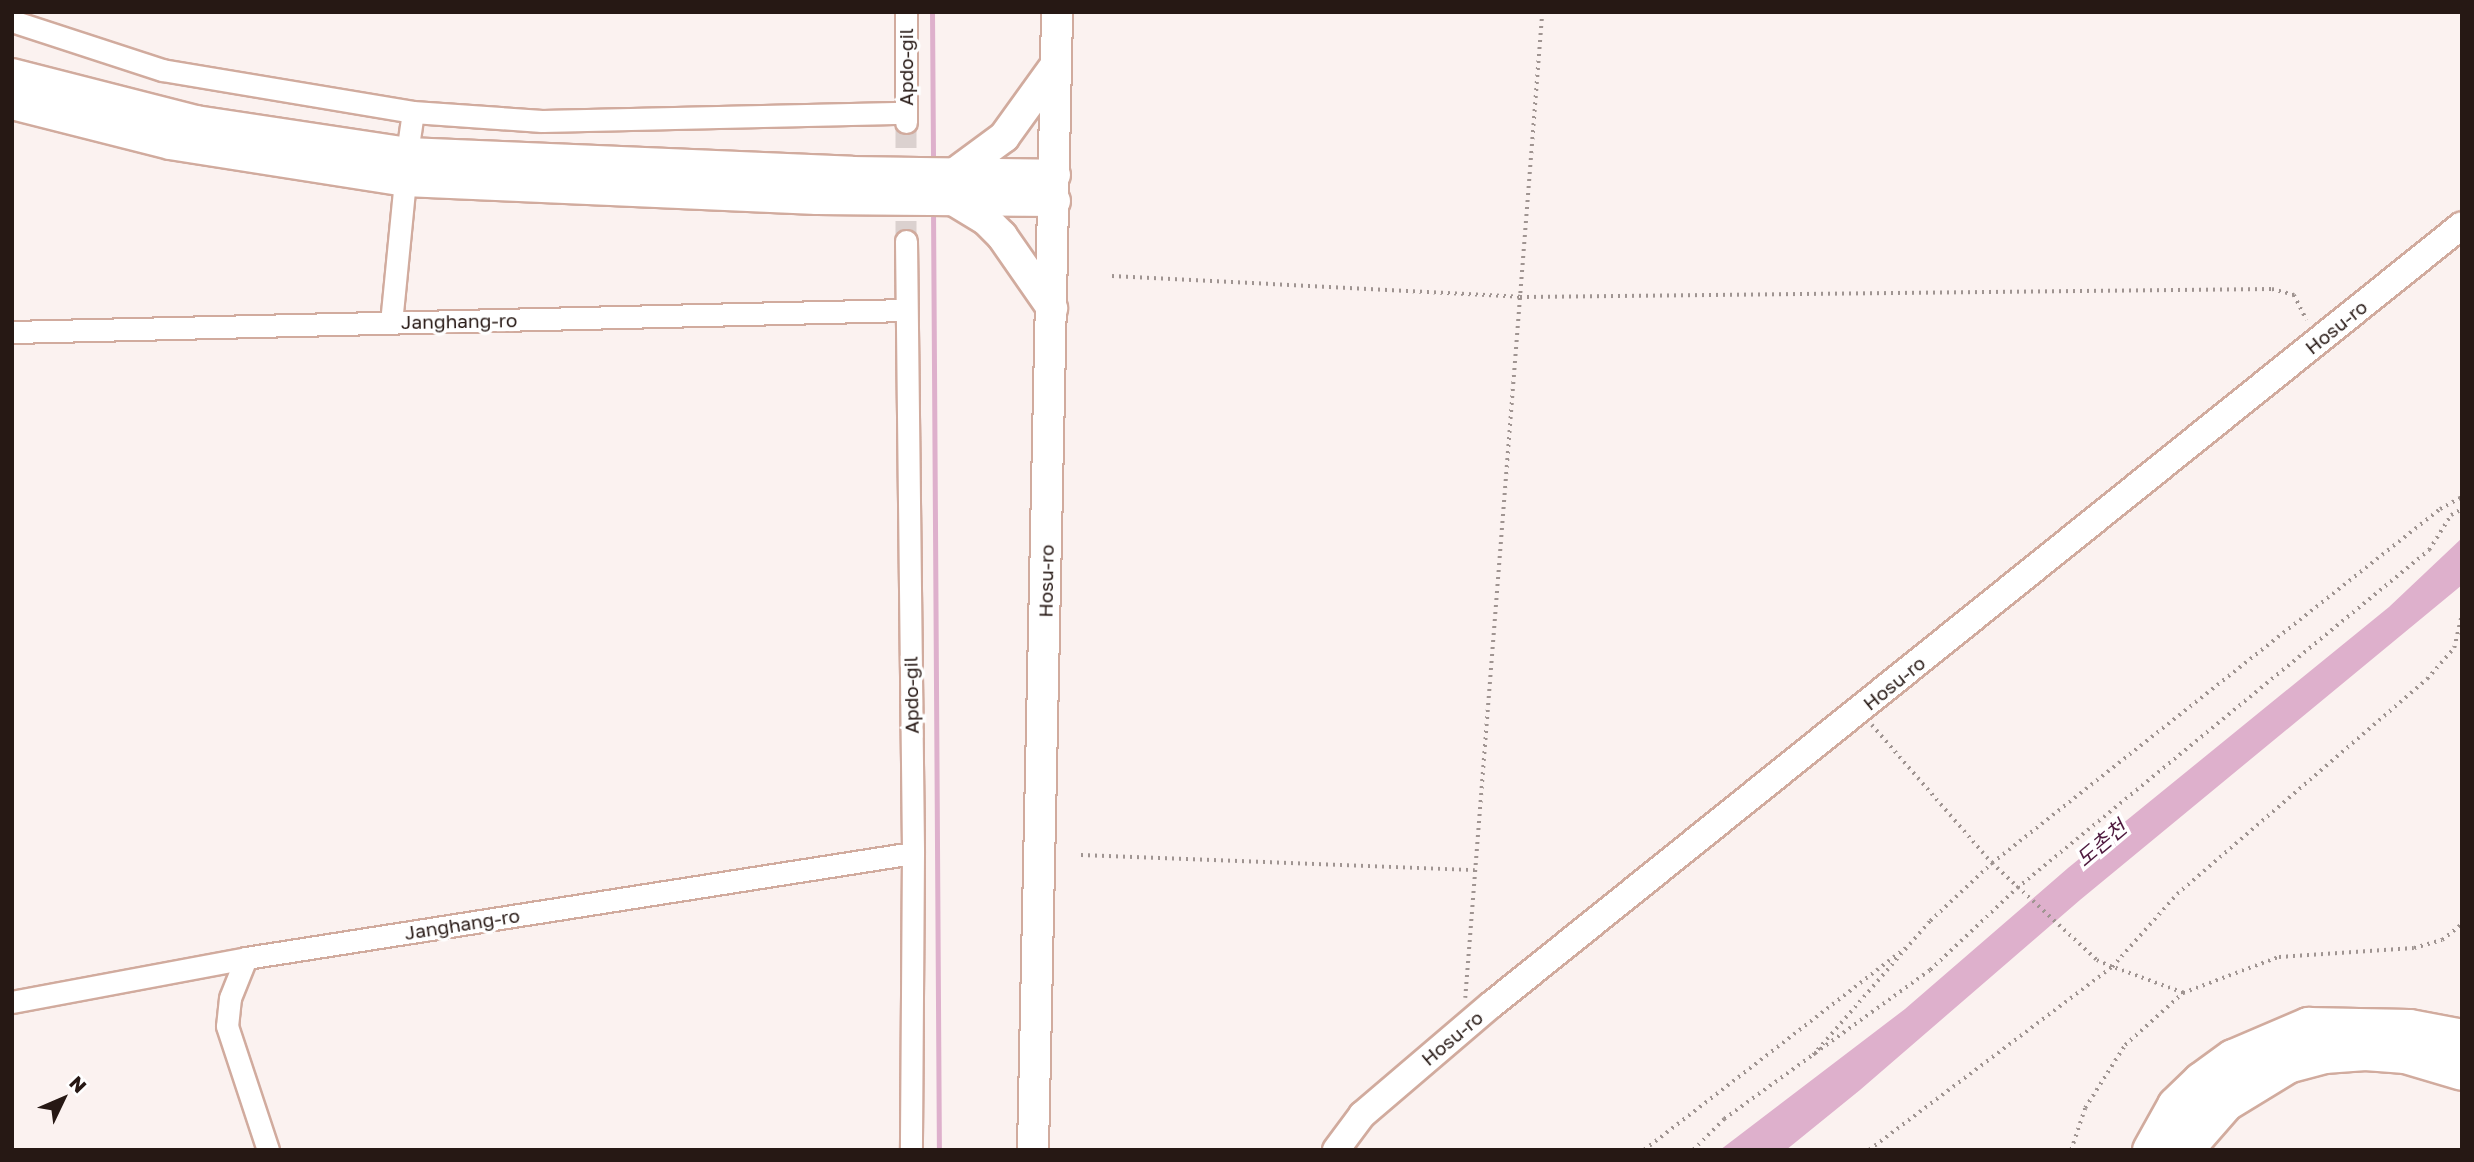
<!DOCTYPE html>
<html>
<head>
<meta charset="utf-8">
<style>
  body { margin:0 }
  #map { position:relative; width:2474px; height:1162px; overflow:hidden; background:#fbf2f0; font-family:"Golos Text","Noto Sans KR",sans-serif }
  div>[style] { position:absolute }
  .water>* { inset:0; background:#deb0cc }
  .stream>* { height:5px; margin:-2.5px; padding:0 2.5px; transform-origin:2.5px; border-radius:2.5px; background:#deb0cc }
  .minor-tunnel>* { height:21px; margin-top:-10.5px; transform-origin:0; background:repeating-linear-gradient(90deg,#dbd1cf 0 21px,transparent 0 31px) }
  .path>* { height:3.5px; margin-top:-1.75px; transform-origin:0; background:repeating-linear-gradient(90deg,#9f9491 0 2px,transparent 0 7px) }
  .roads { filter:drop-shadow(2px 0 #d1ab9e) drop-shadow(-2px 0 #d1ab9e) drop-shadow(0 2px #d1ab9e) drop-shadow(0 -2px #d1ab9e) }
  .minor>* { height:21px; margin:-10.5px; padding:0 10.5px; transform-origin:10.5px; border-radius:10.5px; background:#fff }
  .tertiary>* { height:26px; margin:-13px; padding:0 13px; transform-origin:13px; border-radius:13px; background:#fff }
  .secondary>* { height:30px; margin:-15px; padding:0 15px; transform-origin:15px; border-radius:15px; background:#fff }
  .motorway>* { height:37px; margin:-18.5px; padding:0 18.5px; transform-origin:18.5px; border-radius:18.5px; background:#fff }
  span { translate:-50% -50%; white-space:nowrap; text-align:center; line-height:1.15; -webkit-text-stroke:7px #fff; paint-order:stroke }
  .street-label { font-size:19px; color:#261814 }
  .water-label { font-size:21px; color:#4e193e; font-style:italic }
  .frame { position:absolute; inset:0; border:14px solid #261814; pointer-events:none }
  .north { position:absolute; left:28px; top:1064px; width:70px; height:70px; -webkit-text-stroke:5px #fff; paint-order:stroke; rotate:46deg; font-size:19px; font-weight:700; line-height:28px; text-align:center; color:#261814 }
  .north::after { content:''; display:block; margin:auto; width:24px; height:32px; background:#261814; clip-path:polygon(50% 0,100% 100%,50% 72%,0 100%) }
</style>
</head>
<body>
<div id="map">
  <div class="water">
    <div style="clip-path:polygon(2462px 538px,2462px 585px,2080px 900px,1860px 1090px,1786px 1150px,1720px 1150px,1905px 1009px,2068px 868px,2389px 607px)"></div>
  </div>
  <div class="stream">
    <div style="left:932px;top:12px;width:151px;rotate:89.6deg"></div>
    <div style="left:933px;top:208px;width:942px;rotate:89.64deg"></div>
  </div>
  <div class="minor-tunnel">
    <div style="left:906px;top:241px;width:119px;rotate:-90deg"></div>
  </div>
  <div class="path">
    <div style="left:1112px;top:276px;width:409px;rotate:2.9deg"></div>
    <div style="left:1520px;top:297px;width:752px;rotate:-0.61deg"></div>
    <div style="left:2272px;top:289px;width:23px;rotate:15deg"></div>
    <div style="left:2294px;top:295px;width:28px;rotate:63deg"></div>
    <div style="left:1872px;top:725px;width:183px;rotate:49deg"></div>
    <div style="left:1992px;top:863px;width:143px;rotate:42.7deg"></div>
    <div style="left:2097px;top:960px;width:17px;rotate:25deg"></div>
    <div style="left:1081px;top:855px;width:394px;rotate:2.2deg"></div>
    <div style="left:2183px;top:993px;width:76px;rotate:-159.9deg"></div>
    <div style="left:2112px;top:967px;width:98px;rotate:-48.3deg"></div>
    <div style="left:2177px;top:894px;width:330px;rotate:-40.7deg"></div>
    <div style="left:2427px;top:679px;width:41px;rotate:-48.9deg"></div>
    <div style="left:2454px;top:648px;width:35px;rotate:-77deg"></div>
    <div style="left:1465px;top:998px;width:989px;rotate:-85.53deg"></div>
    <div style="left:1813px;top:1055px;width:178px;rotate:-48.9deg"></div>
    <div style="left:1930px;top:921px;width:85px;rotate:-43.1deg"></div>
    <div style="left:1992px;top:863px;width:571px;rotate:-38.32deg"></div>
    <div style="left:2440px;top:509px;width:25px;rotate:-29deg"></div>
    <div style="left:1644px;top:1150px;width:330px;rotate:-37.7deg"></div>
    <div style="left:1693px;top:1150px;width:44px;rotate:-45deg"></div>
    <div style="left:1724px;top:1119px;width:254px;rotate:-35.9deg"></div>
    <div style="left:1930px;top:970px;width:120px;rotate:-43.3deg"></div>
    <div style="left:2017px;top:888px;width:533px;rotate:-39.37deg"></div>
    <div style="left:2429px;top:550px;width:41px;rotate:-57.8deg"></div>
    <div style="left:2451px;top:515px;width:13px;rotate:-29deg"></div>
    <div style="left:1869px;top:1150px;width:304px;rotate:-37deg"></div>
    <div style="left:2071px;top:1150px;width:44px;rotate:-71.6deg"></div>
    <div style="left:2085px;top:1108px;width:75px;rotate:-57.6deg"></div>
    <div style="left:2125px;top:1045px;width:78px;rotate:-41.9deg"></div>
    <div style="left:2183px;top:993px;width:103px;rotate:-20.6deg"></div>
    <div style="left:2279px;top:957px;width:135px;rotate:-3.8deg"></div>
    <div style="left:2414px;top:948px;width:29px;rotate:-16deg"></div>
    <div style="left:2442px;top:940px;width:26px;rotate:-39deg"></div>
  </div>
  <div class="roads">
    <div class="minor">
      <div style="left:906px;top:12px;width:110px;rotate:90deg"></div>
      <div style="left:12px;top:21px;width:158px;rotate:18.1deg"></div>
      <div style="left:162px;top:70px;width:254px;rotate:9.5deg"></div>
      <div style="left:413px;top:112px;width:129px;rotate:4deg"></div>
      <div style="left:542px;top:121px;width:364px;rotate:-1.3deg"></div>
      <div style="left:407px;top:153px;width:41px;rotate:-81.7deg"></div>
      <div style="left:906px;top:241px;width:612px;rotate:89.34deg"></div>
      <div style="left:913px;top:853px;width:297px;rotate:90.4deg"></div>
      <div style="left:391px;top:323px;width:143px;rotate:-84.4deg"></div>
      <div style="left:12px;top:332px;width:893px;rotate:-1.41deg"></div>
      <div style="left:246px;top:958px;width:43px;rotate:111.8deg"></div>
      <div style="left:230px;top:998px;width:28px;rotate:96deg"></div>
      <div style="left:227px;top:1026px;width:131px;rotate:71.7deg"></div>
      <div style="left:12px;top:1002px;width:238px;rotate:-10.6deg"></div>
      <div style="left:246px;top:958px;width:675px;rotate:-8.95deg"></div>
    </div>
    <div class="tertiary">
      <div style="left:1336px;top:1150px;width:44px;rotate:-53.4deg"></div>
      <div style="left:1362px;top:1115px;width:170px;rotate:-40.5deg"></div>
      <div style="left:1491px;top:1005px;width:1245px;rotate:-38.77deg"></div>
    </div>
    <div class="secondary">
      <div style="left:12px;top:74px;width:190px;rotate:14.3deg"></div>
      <div style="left:196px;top:121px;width:213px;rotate:8.6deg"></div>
      <div style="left:407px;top:153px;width:445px;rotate:2.4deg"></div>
      <div style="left:852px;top:172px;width:203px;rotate:0.8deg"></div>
      <div style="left:12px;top:104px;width:163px;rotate:14.2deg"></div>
      <div style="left:170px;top:144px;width:238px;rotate:8.9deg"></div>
      <div style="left:405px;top:181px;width:412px;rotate:2.5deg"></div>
      <div style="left:817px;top:199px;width:238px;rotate:0.5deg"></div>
      <div style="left:955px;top:173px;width:61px;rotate:-36.3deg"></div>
      <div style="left:1004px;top:137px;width:89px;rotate:-54.2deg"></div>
      <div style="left:953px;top:200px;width:37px;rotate:31deg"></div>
      <div style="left:985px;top:219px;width:24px;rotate:45deg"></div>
      <div style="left:1002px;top:236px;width:88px;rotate:55.2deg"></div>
      <div style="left:1033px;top:1150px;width:1138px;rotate:-88.79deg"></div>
    </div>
    <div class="motorway">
      <div style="left:2151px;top:1150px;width:51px;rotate:-60.9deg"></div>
      <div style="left:2176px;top:1105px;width:35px;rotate:-44deg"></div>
      <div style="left:2201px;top:1081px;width:39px;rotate:-36deg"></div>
      <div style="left:2233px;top:1058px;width:82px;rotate:-23.1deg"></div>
      <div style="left:2308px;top:1026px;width:101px;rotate:1.1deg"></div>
      <div style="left:2409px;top:1028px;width:54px;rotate:10.7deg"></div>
      <div style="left:2183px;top:1150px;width:64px;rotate:-48.8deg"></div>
      <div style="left:2225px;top:1102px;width:73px;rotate:-31.5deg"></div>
      <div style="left:2287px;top:1064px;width:38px;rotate:-15deg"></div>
      <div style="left:2324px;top:1054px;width:41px;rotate:-4.2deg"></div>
      <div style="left:2365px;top:1051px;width:40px;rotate:4.3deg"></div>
      <div style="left:2405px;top:1054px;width:59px;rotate:16.6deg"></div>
    </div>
  </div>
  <div class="street-label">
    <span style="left:906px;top:67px;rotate:-90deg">Apdo-gil</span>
    <span style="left:459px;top:321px;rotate:-1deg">Janghang-ro</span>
    <span style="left:2336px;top:327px;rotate:-39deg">Hosu-ro</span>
    <span style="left:1046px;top:581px;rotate:-89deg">Hosu-ro</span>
    <span style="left:1894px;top:683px;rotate:-39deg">Hosu-ro</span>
    <span style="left:911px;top:695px;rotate:-91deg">Apdo-gil</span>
    <span style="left:462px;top:924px;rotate:-9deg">Janghang-ro</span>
    <span style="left:1452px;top:1038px;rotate:-40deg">Hosu-ro</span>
  </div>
  <div class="water-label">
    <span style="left:2101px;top:843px;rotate:-40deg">도촌천</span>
  </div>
  <div class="frame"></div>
  <div class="north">N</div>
</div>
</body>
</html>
